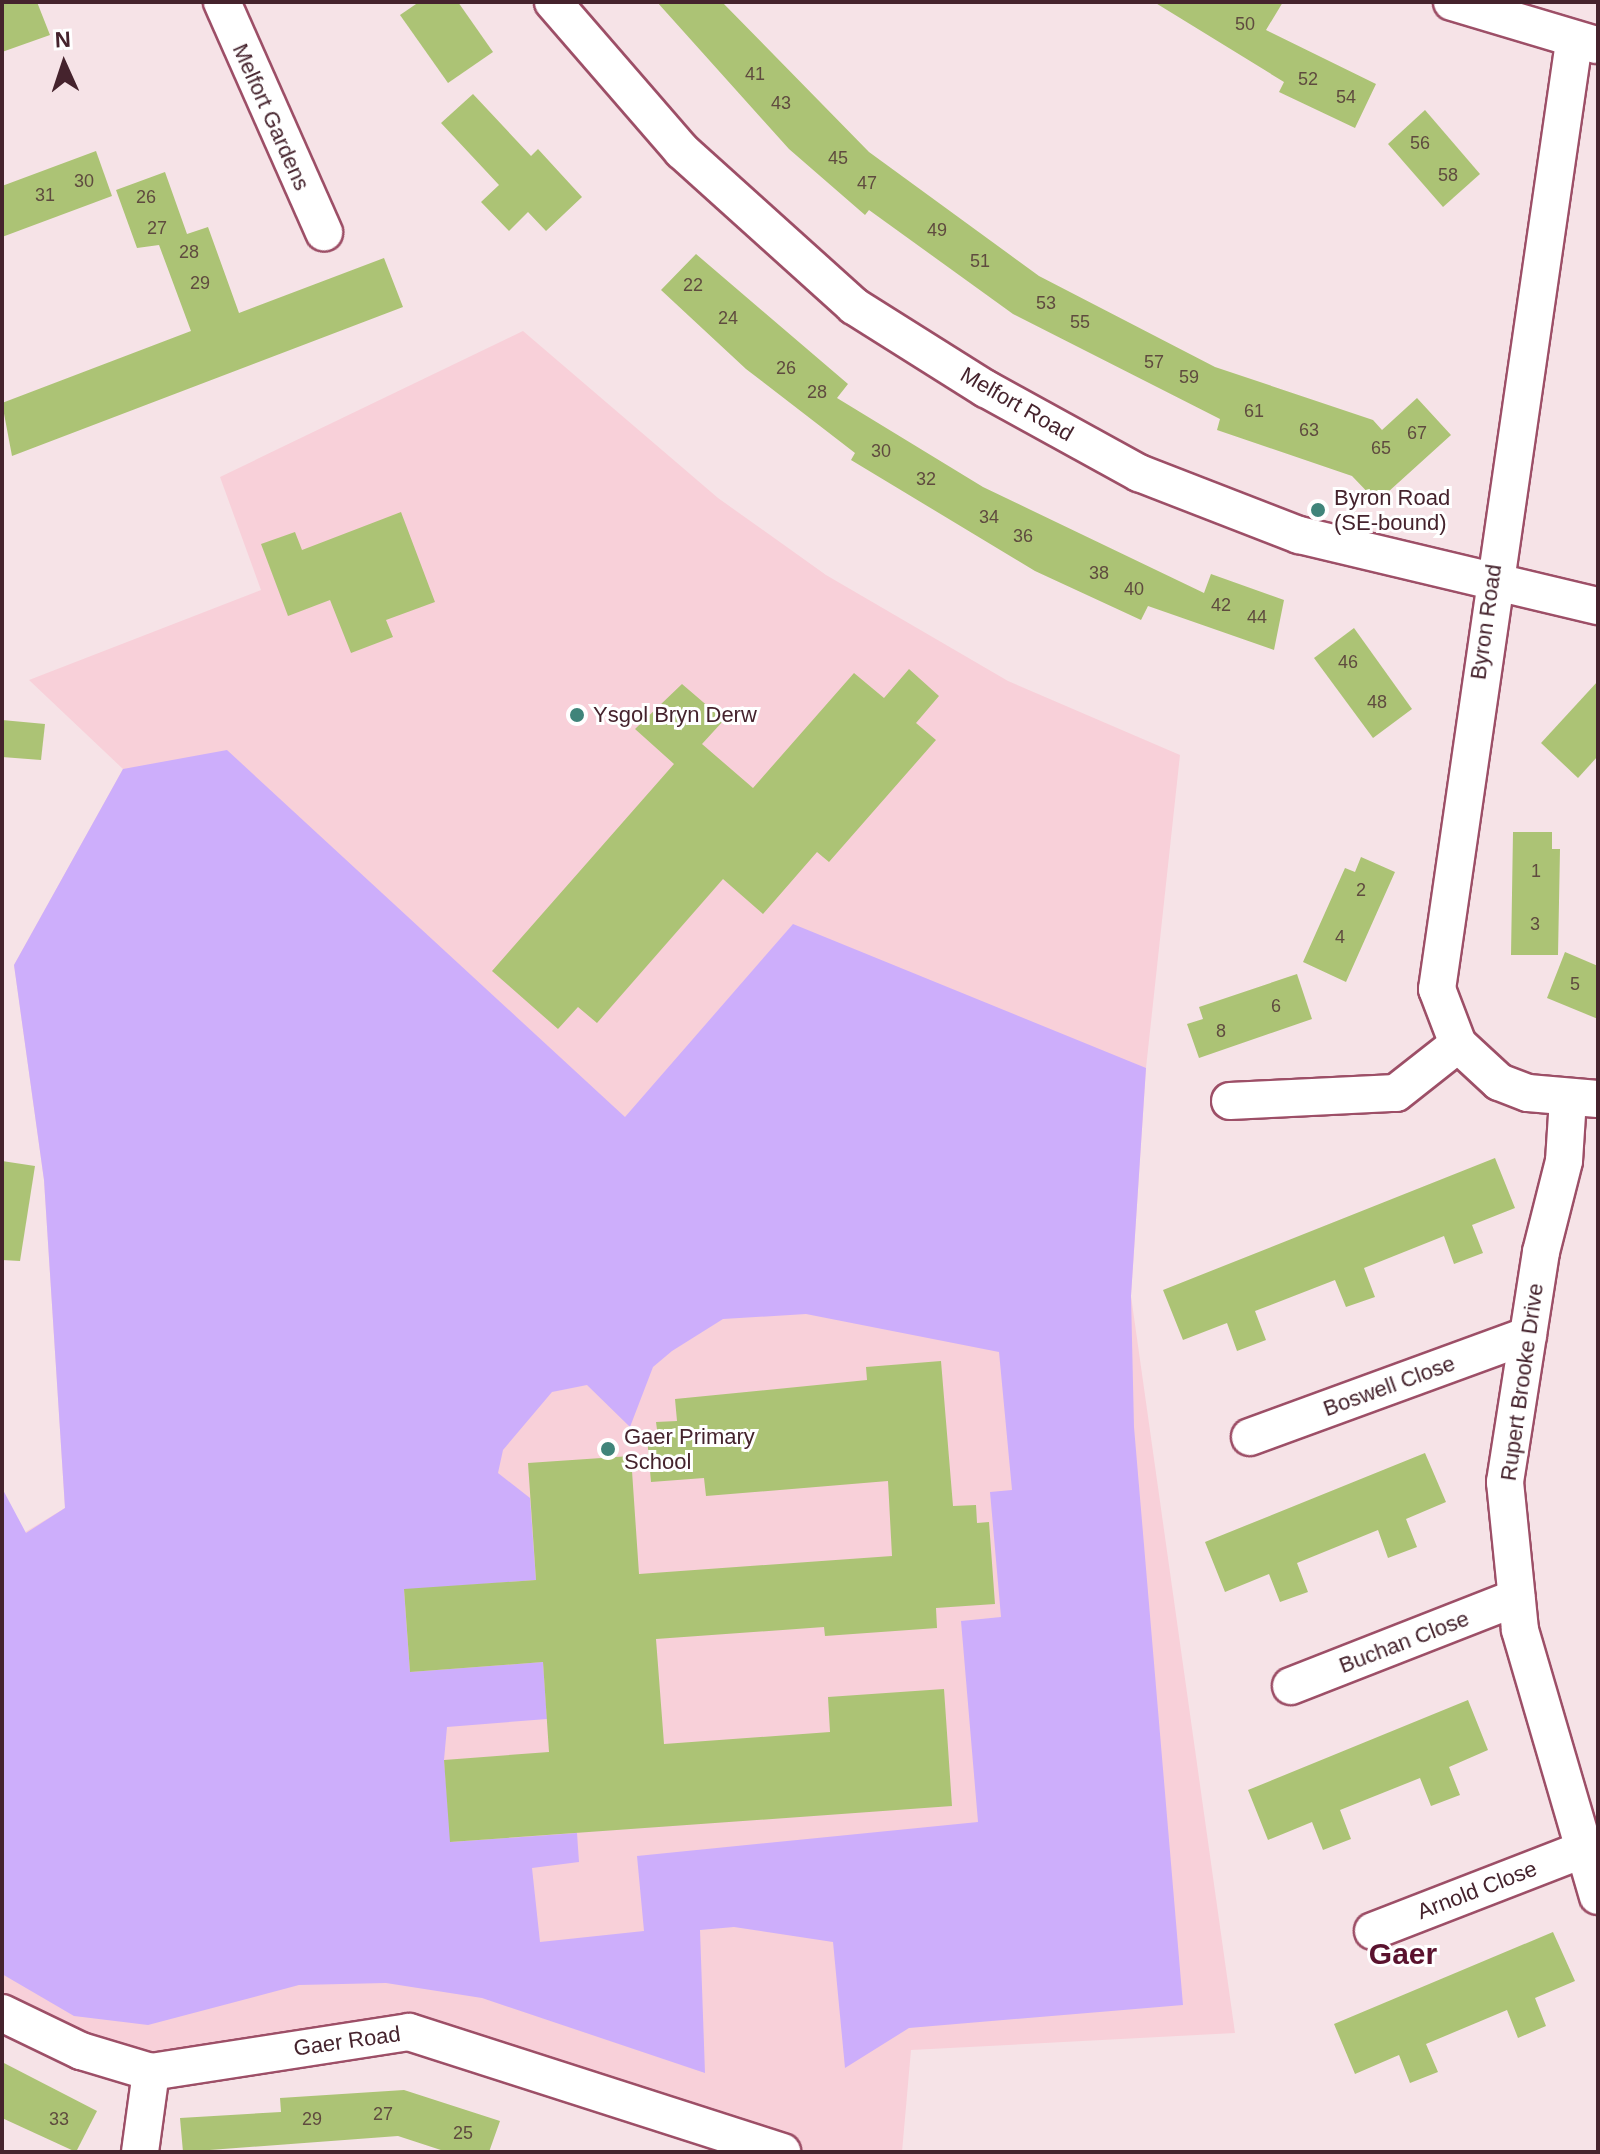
<!DOCTYPE html>
<html>
<head>
<meta charset="utf-8">
<style>
  body { margin:0 }
  #map { position:relative; width:1600px; height:2154px; overflow:hidden; background:#f6e3e7; font-family:Helvetica,sans-serif }
  div>[style] { position:absolute }
  .built>* { inset:0; background:#f8d0d9 }
  .green>* { inset:0; background:#cdaefb }
  .building>* { inset:0; background:#acc375 }
  .roads { filter:drop-shadow(2px 0 #9d4f67) drop-shadow(-2px 0 #9d4f67) drop-shadow(0 2px #9d4f67) drop-shadow(0 -2px #9d4f67) }
  .street>* { height:36px; margin:-18px; padding:0 18px; transform-origin:18px; border-radius:18px; background:#fff }
  .dots>* { width:22px; height:22px; translate:-50% -50%; box-sizing:border-box; border:4px solid #fff; border-radius:50% }
  span { translate:-50% -50%; white-space:nowrap; text-align:center; line-height:1.15; -webkit-text-stroke:6px #fff; paint-order:stroke }
  .number-label { font-size:18px; color:#5f4b3f }
  .number-label span { -webkit-text-stroke-width:0 }
  .street-label { font-size:22px; color:#45232d }
  .poi-label { font-size:22px; color:#45232d }
  .left { translate:0 -50%; text-align:left }
  .district-label { font-size:30px; color:#5a122e; font-weight:700 }
  .frame { position:absolute; inset:0; border:4px solid #45232d; pointer-events:none }
  .north { position:absolute; left:24px; top:24px; width:80px; height:80px; -webkit-text-stroke:6px #fff; paint-order:stroke; rotate:357deg; font-size:22px; font-weight:700; line-height:32px; text-align:center; color:#45232d }
  .north::after { content:''; display:block; margin:auto; width:28px; height:36px; background:#45232d; clip-path:polygon(50% 0,100% 100%,50% 72%,0 100%) }
</style>
</head>
<body>
<div id="map">
  <div class="built">
    <div style="clip-path:polygon(523px 331px,718px 498px,826px 575px,1008px 681px,1180px 755px,1146px 1068px,1131px 1296px,1235px 2033px,911px 2050px,902px 2152px,782px 2152px,456px 2042px,151px 2072px,2px 2013px,2px 1546px,65px 1508px,44px 1180px,14px 965px,123px 769px,29px 680px,261px 590px,220px 477px)"></div>
  </div>
  <div class="green">
    <div style="clip-path:polygon(evenodd,227px 750px,625px 1117px,793px 924px,1146px 1068px,1131px 1296px,1134px 1427px,1183px 2005px,909px 2028px,845px 2068px,833px 1942px,734px 1927px,700px 1930px,705px 2073px,482px 1998px,386px 1983px,299px 1985px,148px 2025px,74px 2016px,2px 1974px,2px 1488px,26px 1533px,65px 1508px,44px 1180px,14px 965px,123px 769px,227px 750px,806px 1314px,999px 1352px,1012px 1490px,990px 1492px,1001px 1617px,961px 1621px,978px 1822px,637px 1856px,644px 1931px,540px 1942px,532px 1868px,579px 1862px,577px 1833px,451px 1842px,444px 1760px,447px 1727px,547px 1719px,543px 1662px,410px 1672px,404px 1590px,536px 1580px,530px 1498px,498px 1473px,503px 1450px,552px 1392px,587px 1385px,630px 1427px,653px 1367px,672px 1351px,723px 1319px,806px 1314px)"></div>
  </div>
  <div class="building">
    <div style="clip-path:polygon(2px 2px,37px 2px,50px 35px,2px 52px)"></div>
    <div style="clip-path:polygon(419px 2px,458px 2px,493px 52px,448px 83px,400px 15px)"></div>
    <div style="clip-path:polygon(657px 2px,722px 2px,869px 152px,1039px 276px,1215px 367px,1373px 420px,1382px 430px,1417px 398px,1451px 435px,1377px 502px,1352px 476px,1217px 430px,1220px 419px,1013px 314px,869px 210px,865px 215px,789px 149px)"></div>
    <div style="clip-path:polygon(1154px 2px,1283px 2px,1266px 30px,1376px 84px,1355px 128px,1279px 92px,1284px 82px)"></div>
    <div style="clip-path:polygon(473px 94px,531px 156px,538px 149px,582px 197px,546px 231px,528px 212px,509px 231px,481px 202px,499px 185px,441px 123px)"></div>
    <div style="clip-path:polygon(1425px 110px,1480px 174px,1443px 207px,1388px 144px)"></div>
    <div style="clip-path:polygon(96px 151px,112px 196px,2px 237px,2px 186px)"></div>
    <div style="clip-path:polygon(165px 172px,187px 234px,208px 227px,239px 313px,384px 258px,403px 307px,12px 456px,2px 403px,191px 331px,159px 245px,137px 248px,116px 190px)"></div>
    <div style="clip-path:polygon(696px 254px,848px 384px,837px 398px,983px 487px,1204px 593px,1211px 574px,1284px 600px,1274px 650px,1148px 606px,1141px 620px,1035px 571px,851px 460px,855px 453px,746px 369px,661px 290px)"></div>
    <div style="clip-path:polygon(401px 512px,435px 602px,386px 620px,393px 637px,351px 653px,330px 600px,288px 616px,261px 544px,295px 532px,302px 550px)"></div>
    <div style="clip-path:polygon(1354px 628px,1412px 709px,1373px 738px,1314px 658px)"></div>
    <div style="clip-path:polygon(909px 669px,939px 696px,916px 723px,936px 740px,829px 862px,817px 852px,763px 914px,723px 879px,597px 1023px,578px 1007px,558px 1029px,492px 971px,674px 764px,635px 729px,682px 684px,724px 720px,702px 744px,753px 788px,854px 673px,884px 698px)"></div>
    <div style="clip-path:polygon(1598px 681px,1598px 756px,1578px 778px,1541px 743px)"></div>
    <div style="clip-path:polygon(2px 720px,45px 724px,41px 760px,2px 757px)"></div>
    <div style="clip-path:polygon(1513px 832px,1552px 832px,1552px 849px,1560px 849px,1558px 955px,1511px 955px)"></div>
    <div style="clip-path:polygon(1361px 857px,1395px 872px,1346px 982px,1303px 962px,1345px 868px,1355px 872px)"></div>
    <div style="clip-path:polygon(1565px 952px,1598px 966px,1598px 1019px,1547px 998px)"></div>
    <div style="clip-path:polygon(1297px 974px,1312px 1019px,1199px 1058px,1187px 1024px,1203px 1019px,1199px 1007px)"></div>
    <div style="clip-path:polygon(1495px 1158px,1515px 1208px,1472px 1225px,1483px 1253px,1454px 1264px,1444px 1236px,1364px 1268px,1375px 1297px,1346px 1307px,1335px 1280px,1255px 1311px,1266px 1340px,1237px 1351px,1227px 1323px,1183px 1340px,1163px 1290px)"></div>
    <div style="clip-path:polygon(2px 1161px,35px 1166px,20px 1261px,2px 1260px)"></div>
    <div style="clip-path:polygon(941px 1361px,953px 1506px,976px 1505px,977px 1523px,989px 1522px,995px 1604px,936px 1608px,937px 1628px,825px 1636px,824px 1627px,656px 1639px,664px 1744px,830px 1732px,828px 1697px,944px 1689px,952px 1806px,450px 1842px,444px 1760px,549px 1752px,543px 1662px,410px 1672px,404px 1589px,536px 1580px,528px 1463px,631px 1456px,639px 1574px,892px 1556px,888px 1481px,706px 1496px,704px 1478px,651px 1482px,647px 1437px,658px 1437px,656px 1422px,677px 1421px,675px 1399px,867px 1380px,866px 1367px)"></div>
    <div style="clip-path:polygon(1425px 1453px,1446px 1502px,1406px 1519px,1417px 1547px,1388px 1558px,1378px 1530px,1297px 1563px,1308px 1592px,1280px 1602px,1269px 1574px,1225px 1592px,1205px 1542px)"></div>
    <div style="clip-path:polygon(1468px 1700px,1488px 1750px,1449px 1767px,1460px 1795px,1431px 1806px,1420px 1778px,1340px 1810px,1351px 1839px,1323px 1850px,1312px 1822px,1268px 1840px,1248px 1790px)"></div>
    <div style="clip-path:polygon(1553px 1932px,1575px 1981px,1535px 1998px,1546px 2026px,1518px 2038px,1507px 2010px,1426px 2044px,1438px 2072px,1410px 2083px,1399px 2055px,1355px 2074px,1334px 2024px)"></div>
    <div style="clip-path:polygon(2px 2062px,97px 2111px,76px 2152px,2px 2118px)"></div>
    <div style="clip-path:polygon(404px 2090px,500px 2121px,489px 2152px,447px 2152px,398px 2136px,183px 2152px,180px 2118px,281px 2112px,280px 2098px)"></div>
  </div>
  <div class="roads">
    <div class="street">
      <div style="left:222px;top:2px;width:252px;rotate:66.1deg"></div>
      <div style="left:553px;top:2px;width:197px;rotate:49.1deg"></div>
      <div style="left:682px;top:151px;width:232px;rotate:42deg"></div>
      <div style="left:854px;top:306px;width:156px;rotate:32.2deg"></div>
      <div style="left:986px;top:389px;width:175px;rotate:28.8deg"></div>
      <div style="left:1139px;top:473px;width:172px;rotate:21.2deg"></div>
      <div style="left:1299px;top:535px;width:307px;rotate:13.4deg"></div>
      <div style="left:1452px;top:2px;width:150px;rotate:16.6deg"></div>
      <div style="left:1574px;top:42px;width:957px;rotate:98.23deg"></div>
      <div style="left:1437px;top:989px;width:59px;rotate:69.1deg"></div>
      <div style="left:1458px;top:1044px;width:56px;rotate:42.8deg"></div>
      <div style="left:1499px;top:1082px;width:31px;rotate:21deg"></div>
      <div style="left:1528px;top:1093px;width:70px;rotate:4.9deg"></div>
      <div style="left:1568px;top:1099px;width:62px;rotate:93.7deg"></div>
      <div style="left:1564px;top:1161px;width:94px;rotate:104.2deg"></div>
      <div style="left:1541px;top:1252px;width:233px;rotate:98.9deg"></div>
      <div style="left:1505px;top:1482px;width:149px;rotate:84.2deg"></div>
      <div style="left:1520px;top:1630px;width:277px;rotate:73.7deg"></div>
      <div style="left:1230px;top:1101px;width:166px;rotate:-2.8deg"></div>
      <div style="left:1396px;top:1093px;width:79px;rotate:-38.3deg"></div>
      <div style="left:1250px;top:1437px;width:296px;rotate:-20.1deg"></div>
      <div style="left:1291px;top:1686px;width:242px;rotate:-21.4deg"></div>
      <div style="left:1373px;top:1931px;width:224px;rotate:-21.2deg"></div>
      <div style="left:2px;top:2013px;width:88px;rotate:25.7deg"></div>
      <div style="left:81px;top:2051px;width:73px;rotate:16.7deg"></div>
      <div style="left:151px;top:2072px;width:261px;rotate:-8.8deg"></div>
      <div style="left:409px;top:2032px;width:392px;rotate:17.8deg"></div>
      <div style="left:140px;top:2152px;width:81px;rotate:-82.2deg"></div>
    </div>
  </div>
  <div class="dots">
    <div style="left:1318px;top:510px;background:#40847a"></div>
    <div style="left:577px;top:715px;background:#40847a"></div>
    <div style="left:608px;top:1449px;background:#40847a"></div>
  </div>
  <div class="number-label">
    <span style="left:1245px;top:24px">50</span>
    <span style="left:755px;top:74px">41</span>
    <span style="left:1308px;top:79px">52</span>
    <span style="left:1346px;top:97px">54</span>
    <span style="left:781px;top:103px">43</span>
    <span style="left:1420px;top:143px">56</span>
    <span style="left:838px;top:158px">45</span>
    <span style="left:1448px;top:175px">58</span>
    <span style="left:84px;top:181px">30</span>
    <span style="left:867px;top:183px">47</span>
    <span style="left:45px;top:195px">31</span>
    <span style="left:146px;top:197px">26</span>
    <span style="left:157px;top:228px">27</span>
    <span style="left:937px;top:230px">49</span>
    <span style="left:189px;top:252px">28</span>
    <span style="left:980px;top:261px">51</span>
    <span style="left:200px;top:283px">29</span>
    <span style="left:693px;top:285px">22</span>
    <span style="left:1046px;top:303px">53</span>
    <span style="left:728px;top:318px">24</span>
    <span style="left:1080px;top:322px">55</span>
    <span style="left:1154px;top:362px">57</span>
    <span style="left:786px;top:368px">26</span>
    <span style="left:1189px;top:377px">59</span>
    <span style="left:817px;top:392px">28</span>
    <span style="left:1254px;top:411px">61</span>
    <span style="left:1309px;top:430px">63</span>
    <span style="left:1417px;top:433px">67</span>
    <span style="left:1381px;top:448px">65</span>
    <span style="left:881px;top:451px">30</span>
    <span style="left:926px;top:479px">32</span>
    <span style="left:989px;top:517px">34</span>
    <span style="left:1023px;top:536px">36</span>
    <span style="left:1099px;top:573px">38</span>
    <span style="left:1134px;top:589px">40</span>
    <span style="left:1221px;top:605px">42</span>
    <span style="left:1257px;top:617px">44</span>
    <span style="left:1348px;top:662px">46</span>
    <span style="left:1377px;top:702px">48</span>
    <span style="left:1536px;top:871px">1</span>
    <span style="left:1361px;top:890px">2</span>
    <span style="left:1535px;top:924px">3</span>
    <span style="left:1340px;top:937px">4</span>
    <span style="left:1575px;top:984px">5</span>
    <span style="left:1276px;top:1006px">6</span>
    <span style="left:1221px;top:1031px">8</span>
    <span style="left:383px;top:2114px">27</span>
    <span style="left:59px;top:2119px">33</span>
    <span style="left:312px;top:2119px">29</span>
    <span style="left:463px;top:2133px">25</span>
  </div>
  <div class="street-label">
    <span style="left:271px;top:117px;rotate:66deg">Melfort Gardens</span>
    <span style="left:1017px;top:404px;rotate:30deg">Melfort Road</span>
    <span style="left:1486px;top:622px;rotate:-82deg">Byron Road</span>
    <span style="left:1522px;top:1382px;rotate:-82deg">Rupert Brooke Drive</span>
    <span style="left:1389px;top:1386px;rotate:-20deg">Boswell Close</span>
    <span style="left:1404px;top:1642px;rotate:-21deg">Buchan Close</span>
    <span style="left:1477px;top:1890px;rotate:-21deg">Arnold Close</span>
    <span style="left:347px;top:2041px;rotate:-8deg">Gaer Road</span>
  </div>
  <div class="poi-label">
    <span class="left" style="left:1334px;top:510px">Byron Road<br>(SE-bound)</span>
    <span class="left" style="left:593px;top:715px">Ysgol Bryn Derw</span>
    <span class="left" style="left:624px;top:1449px">Gaer Primary<br>School</span>
  </div>
  <div class="district-label">
    <span style="left:1403px;top:1954px">Gaer</span>
  </div>
  <div class="frame"></div>
  <div class="north">N</div>
</div>
</body>
</html>
